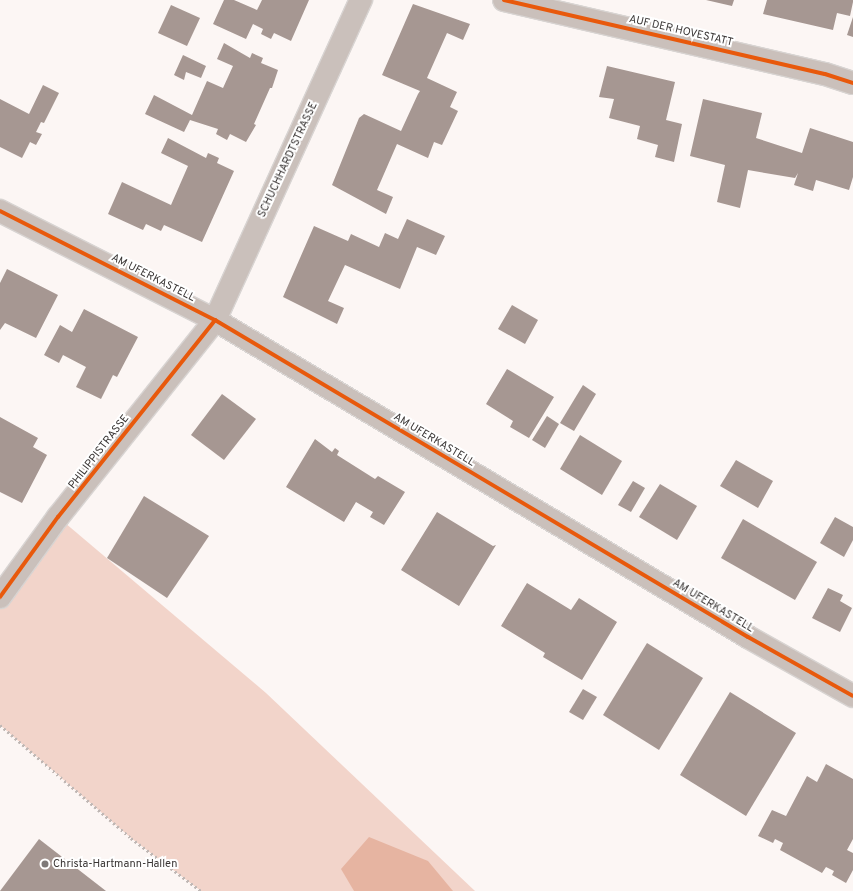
<!DOCTYPE html>
<html>
<head>
<meta charset="utf-8">
<style>
  body { margin:0 }
  #map { position:relative; width:853px; height:891px; overflow:hidden; background:#fcf6f4; font-family:Overpass,sans-serif }
  div>[style] { position:absolute }
  .green>* { inset:0; background:#f2d4ca }
  .water>* { inset:0; background:#e6b4a1 }
  .building>* { inset:0; background:#a69792 }
  .path>* { height:2.5px; margin-top:-1.25px; transform-origin:0; background:repeating-linear-gradient(90deg,#bfb7b4 0 2px,transparent 0 5px) }
  .roads { filter:drop-shadow(1px 0 #d8d4d2) drop-shadow(-1px 0 #d8d4d2) drop-shadow(0 1px #d8d4d2) drop-shadow(0 -1px #d8d4d2) }
  .minor>* { height:22px; margin:-11px; padding:0 11px; transform-origin:11px; border-radius:11px; background:#cac0bb }
  .cycleway>* { height:4px; margin:-2px; padding:0 2px; transform-origin:2px; border-radius:2px; background:#e8590c }
  .dots>* { width:11px; height:11px; translate:-50% -50%; box-sizing:border-box; border:2px solid #fff; border-radius:50% }
  span { translate:-50% -50%; white-space:nowrap; text-align:center; line-height:1.15; -webkit-text-stroke:4px #fff; paint-order:stroke }
  .street-label { font-size:11px; color:#3a3635 }
  .poi-label { font-size:11px; color:#3a3635 }
  .left { translate:0 -50%; text-align:left }
</style>
</head>
<body>
<div id="map">
  <div class="green">
    <div style="clip-path:polygon(58px 517px,266px 693px,475px 891px,201px 891px,131px 838px,0 725px,0 597px)"></div>
  </div>
  <div class="water">
    <div style="clip-path:polygon(369px 837px,428px 861px,453px 891px,354px 891px,341px 869px)"></div>
  </div>
  <div class="building">
    <div style="clip-path:polygon(224px 0,234px 0,257px 10px,262px 0,309px 0,291px 41px,274px 33px,271px 39px,261px 34px,263px 29px,253px 24px,246px 39px,213px 24px)"></div>
    <div style="clip-path:polygon(706px 0,734px 0,732px 6px)"></div>
    <div style="clip-path:polygon(767px 0,853px 0,853px 2px,850px 16px,837px 13px,833px 30px,763px 14px)"></div>
    <div style="clip-path:polygon(413px 4px,470px 24px,463px 40px,447px 33px,427px 78px,457px 92px,450px 107px,458px 111px,442px 145px,434px 142px,428px 158px,397px 144px,377px 190px,393px 197px,386px 214px,332px 185px,359px 118px,364px 114px,401px 131px,418px 94px,420px 91px,382px 75px)"></div>
    <div style="clip-path:polygon(171px 5px,200px 18px,187px 46px,158px 33px)"></div>
    <div style="clip-path:polygon(853px 17px,853px 37px,847px 35px)"></div>
    <div style="clip-path:polygon(224px 43px,250px 58px,252px 53px,263px 58px,261px 63px,278px 70px,272px 88px,270px 88px,254px 124px,256px 125px,246px 142px,230px 134px,227px 140px,216px 134px,218px 129px,190px 120px,184px 132px,145px 114px,154px 95px,192px 115px,207px 81px,223px 88px,233px 66px,217px 59px)"></div>
    <div style="clip-path:polygon(183px 55px,206px 66px,201px 78px,186px 72px,184px 80px,174px 75px)"></div>
    <div style="clip-path:polygon(607px 66px,675px 82px,666px 120px,682px 124px,674px 162px,655px 157px,658px 145px,637px 139px,640px 126px,609px 118px,614px 99px,599px 97px)"></div>
    <div style="clip-path:polygon(43px 85px,59px 93px,44px 123px,41px 122px,36px 132px,42px 134px,36px 145px,30px 142px,22px 158px,0 147px,0 99px,29px 114px)"></div>
    <div style="clip-path:polygon(703px 99px,762px 113px,756px 138px,802px 153px,810px 128px,853px 142px,853px 177px,849px 190px,816px 180px,813px 191px,794px 185px,798px 173px,795px 178px,748px 170px,740px 208px,717px 202px,725px 165px,690px 156px)"></div>
    <div style="clip-path:polygon(168px 138px,206px 158px,208px 153px,219px 158px,217px 163px,234px 171px,202px 242px,164px 225px,161px 231px,146px 224px,143px 230px,108px 214px,122px 182px,171px 205px,188px 166px,161px 153px)"></div>
    <div style="clip-path:polygon(407px 219px,445px 236px,436px 255px,417px 247px,400px 289px,345px 265px,328px 301px,344px 308px,337px 324px,283px 297px,314px 226px,348px 241px,351px 234px,379px 247px,385px 233px,398px 239px)"></div>
    <div style="clip-path:polygon(7px 269px,58px 295px,36px 338px,5px 323px,0 330px,0 283px)"></div>
    <div style="clip-path:polygon(512px 305px,538px 320px,525px 344px,498px 329px)"></div>
    <div style="clip-path:polygon(84px 309px,138px 337px,117px 377px,113px 375px,101px 399px,76px 387px,86px 367px,63px 355px,59px 363px,44px 355px,60px 325px,72px 332px)"></div>
    <div style="clip-path:polygon(507px 369px,554px 397px,529px 438px,510px 427px,513px 421px,486px 404px)"></div>
    <div style="clip-path:polygon(583px 385px,596px 394px,574px 431px,560px 423px)"></div>
    <div style="clip-path:polygon(222px 394px,256px 419px,224px 460px,191px 435px)"></div>
    <div style="clip-path:polygon(547px 416px,559px 424px,545px 448px,532px 440px)"></div>
    <div style="clip-path:polygon(0 417px,38px 438px,33px 447px,47px 455px,22px 503px,0 492px)"></div>
    <div style="clip-path:polygon(580px 435px,622px 461px,602px 495px,560px 469px)"></div>
    <div style="clip-path:polygon(315px 439px,332px 452px,335px 448px,339px 451px,337px 455px,375px 479px,378px 476px,405px 492px,384px 525px,370px 517px,373px 512px,356px 502px,344px 522px,286px 487px)"></div>
    <div style="clip-path:polygon(736px 460px,773px 481px,758px 508px,720px 486px)"></div>
    <div style="clip-path:polygon(633px 481px,645px 488px,631px 512px,618px 505px)"></div>
    <div style="clip-path:polygon(660px 484px,697px 506px,677px 540px,639px 517px)"></div>
    <div style="clip-path:polygon(144px 496px,209px 536px,167px 598px,107px 558px)"></div>
    <div style="clip-path:polygon(437px 512px,493px 546px,496px 545px,459px 606px,401px 570px)"></div>
    <div style="clip-path:polygon(835px 517px,853px 527px,853px 540px,844px 557px,820px 543px)"></div>
    <div style="clip-path:polygon(743px 519px,817px 562px,795px 600px,721px 558px)"></div>
    <div style="clip-path:polygon(527px 583px,571px 610px,579px 598px,617px 622px,582px 680px,543px 657px,545px 653px,501px 626px)"></div>
    <div style="clip-path:polygon(828px 588px,843px 595px,840px 601px,852px 608px,840px 632px,812px 618px)"></div>
    <div style="clip-path:polygon(647px 643px,703px 678px,659px 750px,603px 715px)"></div>
    <div style="clip-path:polygon(583px 689px,597px 697px,583px 720px,569px 712px)"></div>
    <div style="clip-path:polygon(730px 692px,796px 733px,746px 816px,680px 775px)"></div>
    <div style="clip-path:polygon(826px 764px,853px 779px,853px 839px,847px 850px,853px 853px,853px 870px,846px 883px,832px 875px,834px 871px,826px 867px,822px 873px,780px 850px,783px 843px,775px 839px,773px 843px,758px 836px,772px 810px,786px 816px,807px 776px,817px 782px)"></div>
    <div style="clip-path:polygon(39px 839px,106px 891px,0 891px)"></div>
  </div>
  <div class="path">
    <div style="left:0;top:725px;width:173px;rotate:40.8deg"></div>
    <div style="left:131px;top:838px;width:88px;rotate:37.1deg"></div>
  </div>
  <div class="roads">
    <div class="minor">
      <div style="left:504px;top:0;width:329px;rotate:13deg"></div>
      <div style="left:825px;top:74px;width:29px;rotate:18deg"></div>
      <div style="left:0;top:211px;width:241px;rotate:26.9deg"></div>
      <div style="left:215px;top:320px;width:620px;rotate:30.74deg"></div>
      <div style="left:748px;top:637px;width:120px;rotate:29.3deg"></div>
      <div style="left:0;top:597px;width:99px;rotate:-54.1deg"></div>
      <div style="left:58px;top:517px;width:252px;rotate:-51.4deg"></div>
      <div style="left:215px;top:320px;width:352px;rotate:-65.5deg"></div>
    </div>
  </div>
  <div class="cycleway">
    <div style="left:504px;top:0;width:329px;rotate:13deg"></div>
    <div style="left:825px;top:74px;width:29px;rotate:18deg"></div>
    <div style="left:0;top:211px;width:241px;rotate:26.9deg"></div>
    <div style="left:215px;top:320px;width:620px;rotate:30.74deg"></div>
    <div style="left:748px;top:637px;width:120px;rotate:29.3deg"></div>
    <div style="left:0;top:597px;width:99px;rotate:-54.1deg"></div>
    <div style="left:58px;top:517px;width:252px;rotate:-51.4deg"></div>
  </div>
  <div class="dots">
    <div style="left:45px;top:864px;background:#7e7978"></div>
  </div>
  <div class="street-label">
    <span style="left:681px;top:31px;rotate:13deg">AUF DER HOVESTATT</span>
    <span style="left:288px;top:160px;rotate:-65deg">SCHUCHHARDTSTRASSE</span>
    <span style="left:153px;top:278px;rotate:27deg">AM UFERKASTELL</span>
    <span style="left:434px;top:440px;rotate:31deg">AM UFERKASTELL</span>
    <span style="left:99px;top:452px;rotate:-52deg">PHILIPPISTRASSE</span>
    <span style="left:713px;top:606px;rotate:31deg">AM UFERKASTELL</span>
  </div>
  <div class="poi-label">
    <span class="left" style="left:53px;top:864px">Christa-Hartmann-Hallen</span>
  </div>
</div>
</body>
</html>
